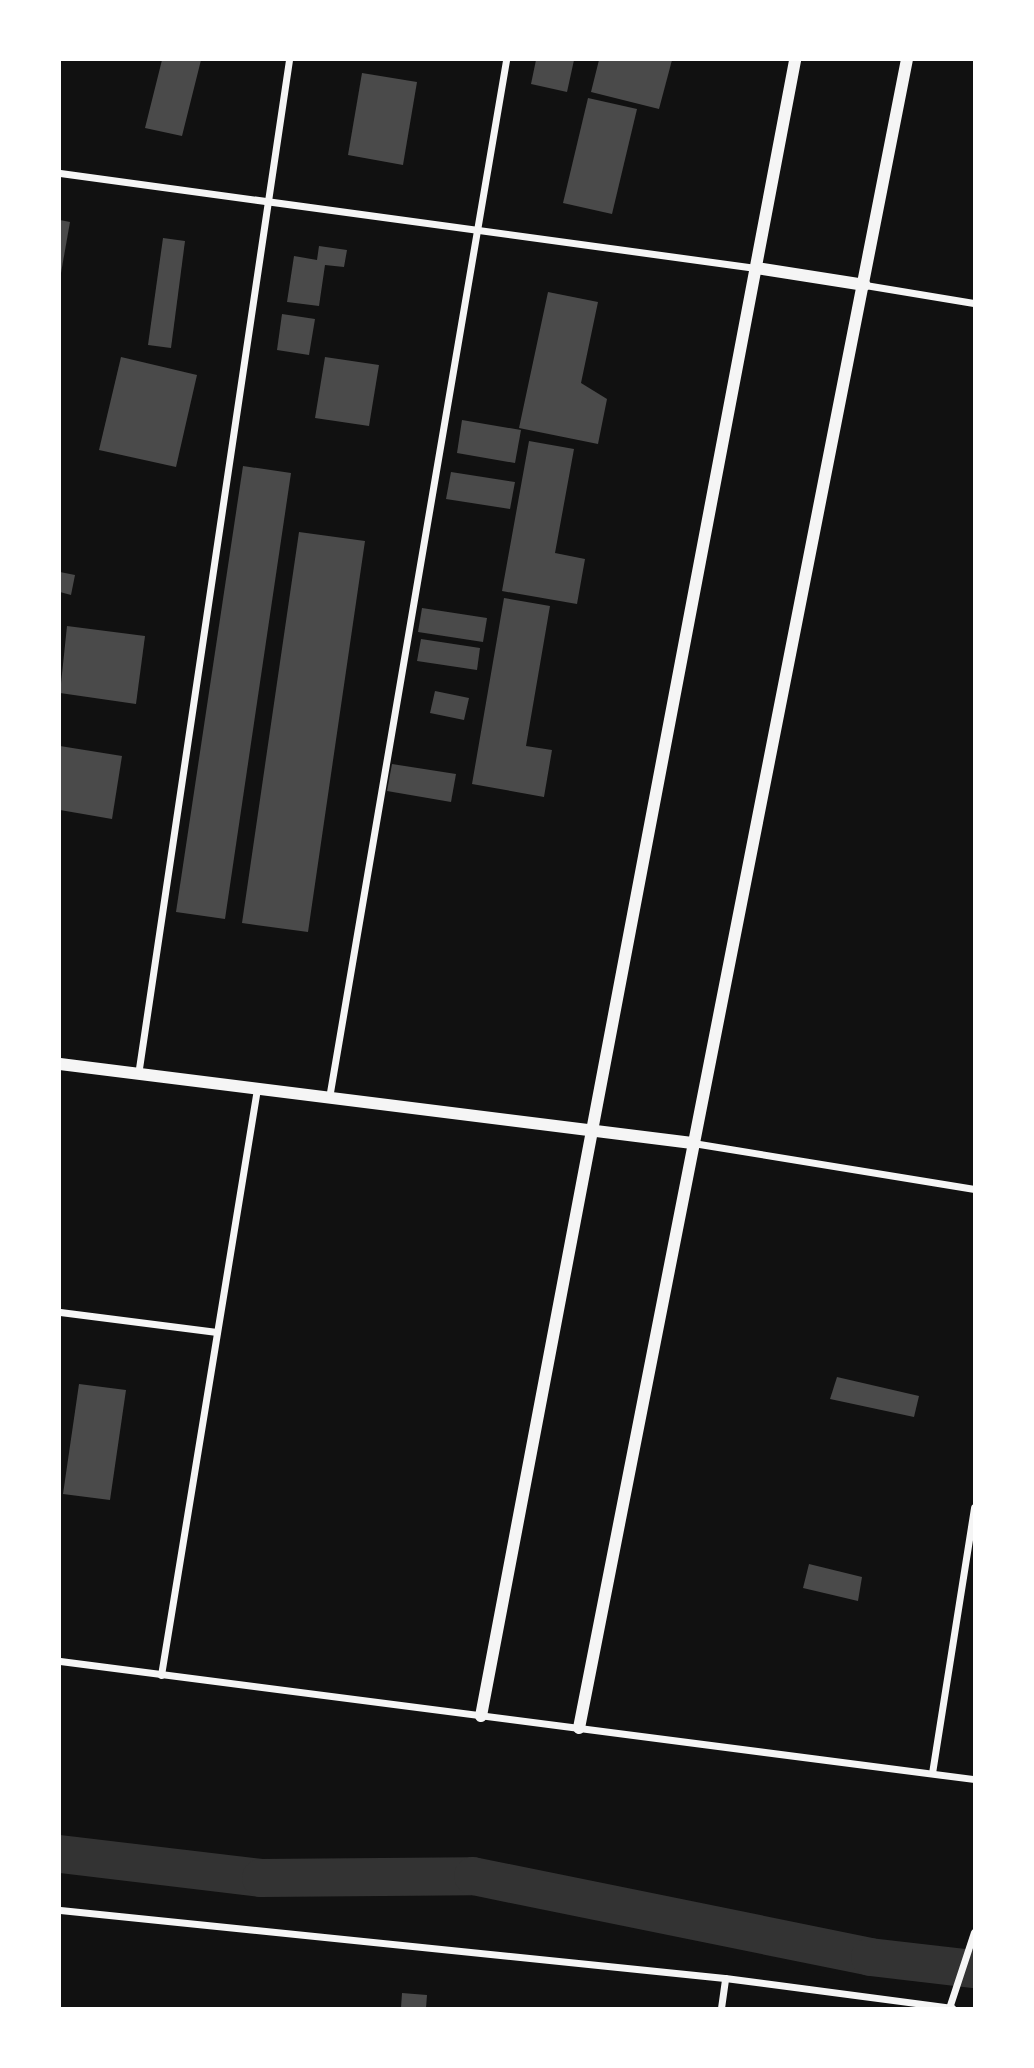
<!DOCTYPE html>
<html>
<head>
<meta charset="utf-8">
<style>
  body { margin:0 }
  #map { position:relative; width:1034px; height:2068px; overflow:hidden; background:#111; font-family:Montserrat,sans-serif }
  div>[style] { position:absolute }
  .canal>* { height:38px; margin:-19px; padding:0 19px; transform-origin:19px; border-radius:19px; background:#333 }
  .building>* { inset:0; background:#4a4a4a }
  .minor>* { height:7px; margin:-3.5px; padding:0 3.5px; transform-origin:3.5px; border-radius:3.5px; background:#f5f5f5 }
  .tertiary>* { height:12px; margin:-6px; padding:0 6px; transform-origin:6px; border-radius:6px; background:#f5f5f5 }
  span { translate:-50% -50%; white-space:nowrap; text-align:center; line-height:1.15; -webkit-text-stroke:6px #fff; paint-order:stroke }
  .frame { position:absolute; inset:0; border:61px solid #fff; pointer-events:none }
</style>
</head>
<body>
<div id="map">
  <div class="canal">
    <div style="left:60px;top:1854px;width:202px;rotate:6.8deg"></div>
    <div style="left:261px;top:1878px;width:212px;rotate:-0.5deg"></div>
    <div style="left:473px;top:1876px;width:405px;rotate:11.5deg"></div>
    <div style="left:870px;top:1957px;width:105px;rotate:6.6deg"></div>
  </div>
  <div class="building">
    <div style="clip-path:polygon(162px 60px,201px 60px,182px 136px,145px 128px)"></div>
    <div style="clip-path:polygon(536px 60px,574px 60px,567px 92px,531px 84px)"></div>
    <div style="clip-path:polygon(599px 60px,672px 60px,659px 109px,591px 92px)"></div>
    <div style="clip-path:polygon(362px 73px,417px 82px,403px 165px,348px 155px)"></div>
    <div style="clip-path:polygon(588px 98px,637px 109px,612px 214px,563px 203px)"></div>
    <div style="clip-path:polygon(60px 220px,70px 222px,61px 273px,60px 273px)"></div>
    <div style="clip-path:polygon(163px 238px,185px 241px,171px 348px,148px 345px)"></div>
    <div style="clip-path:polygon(319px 246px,347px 250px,344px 267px,325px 265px,319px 306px,287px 302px,294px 256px,317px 260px)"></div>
    <div style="clip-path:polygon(548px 292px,598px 302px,581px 383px,607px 399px,598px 444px,519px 428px)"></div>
    <div style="clip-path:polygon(282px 314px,315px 319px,309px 355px,277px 350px)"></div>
    <div style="clip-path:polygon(121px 357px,197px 375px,176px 467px,99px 450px)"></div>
    <div style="clip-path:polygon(325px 357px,379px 365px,369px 426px,315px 418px)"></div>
    <div style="clip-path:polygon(462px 420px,521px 430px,515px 463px,457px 453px)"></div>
    <div style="clip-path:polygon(529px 441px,574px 449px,555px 553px,585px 559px,577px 604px,502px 591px)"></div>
    <div style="clip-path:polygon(243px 466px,291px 473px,225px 919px,176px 912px)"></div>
    <div style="clip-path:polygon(451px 472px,515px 482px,510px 509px,446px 499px)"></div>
    <div style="clip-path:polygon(299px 532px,365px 541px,308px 932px,242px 923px)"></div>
    <div style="clip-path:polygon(60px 572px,75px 575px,71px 595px,60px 592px)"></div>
    <div style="clip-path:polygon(504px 598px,550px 606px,526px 746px,552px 750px,544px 797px,472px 784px)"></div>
    <div style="clip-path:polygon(422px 608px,487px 618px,483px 642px,418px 632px)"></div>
    <div style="clip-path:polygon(67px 626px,145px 636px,136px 704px,60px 693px)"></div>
    <div style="clip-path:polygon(421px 639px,480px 648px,477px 670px,417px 661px)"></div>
    <div style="clip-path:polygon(435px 691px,469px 698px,464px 720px,430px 713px)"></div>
    <div style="clip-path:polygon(60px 746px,122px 756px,112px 819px,60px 810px)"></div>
    <div style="clip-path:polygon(392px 764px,456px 774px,451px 802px,387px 791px)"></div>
    <div style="clip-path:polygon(837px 1377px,919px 1396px,914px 1417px,830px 1399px)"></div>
    <div style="clip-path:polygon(79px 1384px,126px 1390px,110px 1500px,63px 1494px)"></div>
    <div style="clip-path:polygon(809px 1564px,862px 1577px,858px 1601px,803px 1588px)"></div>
    <div style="clip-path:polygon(402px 1993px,427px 1995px,426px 2008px,401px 2008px)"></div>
  </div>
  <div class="minor">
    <div style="left:60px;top:173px;width:702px;rotate:7.77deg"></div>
    <div style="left:865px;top:285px;width:110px;rotate:9.4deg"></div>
    <div style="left:138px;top:1075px;width:1026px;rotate:-81.54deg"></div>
    <div style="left:329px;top:1098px;width:1053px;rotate:-80.32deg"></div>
    <div style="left:693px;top:1143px;width:285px;rotate:9.3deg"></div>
    <div style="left:60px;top:1312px;width:158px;rotate:7.3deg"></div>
    <div style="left:60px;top:1661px;width:922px;rotate:7.36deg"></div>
    <div style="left:161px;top:1675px;width:594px;rotate:-80.7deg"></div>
    <div style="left:932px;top:1773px;width:269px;rotate:-81deg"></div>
    <div style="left:60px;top:1910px;width:668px;rotate:5.84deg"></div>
    <div style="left:721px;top:2008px;width:30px;rotate:-82deg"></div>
    <div style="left:725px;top:1978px;width:229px;rotate:7.5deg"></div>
    <div style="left:949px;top:2008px;width:80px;rotate:-71.8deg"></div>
  </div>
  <div class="tertiary">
    <div style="left:756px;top:268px;width:110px;rotate:8.9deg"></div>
    <div style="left:60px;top:1064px;width:637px;rotate:7.13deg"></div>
    <div style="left:481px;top:1716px;width:1686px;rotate:-79.26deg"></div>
    <div style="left:579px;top:1728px;width:1700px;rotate:-78.88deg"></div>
  </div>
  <div class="frame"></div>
</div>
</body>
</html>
